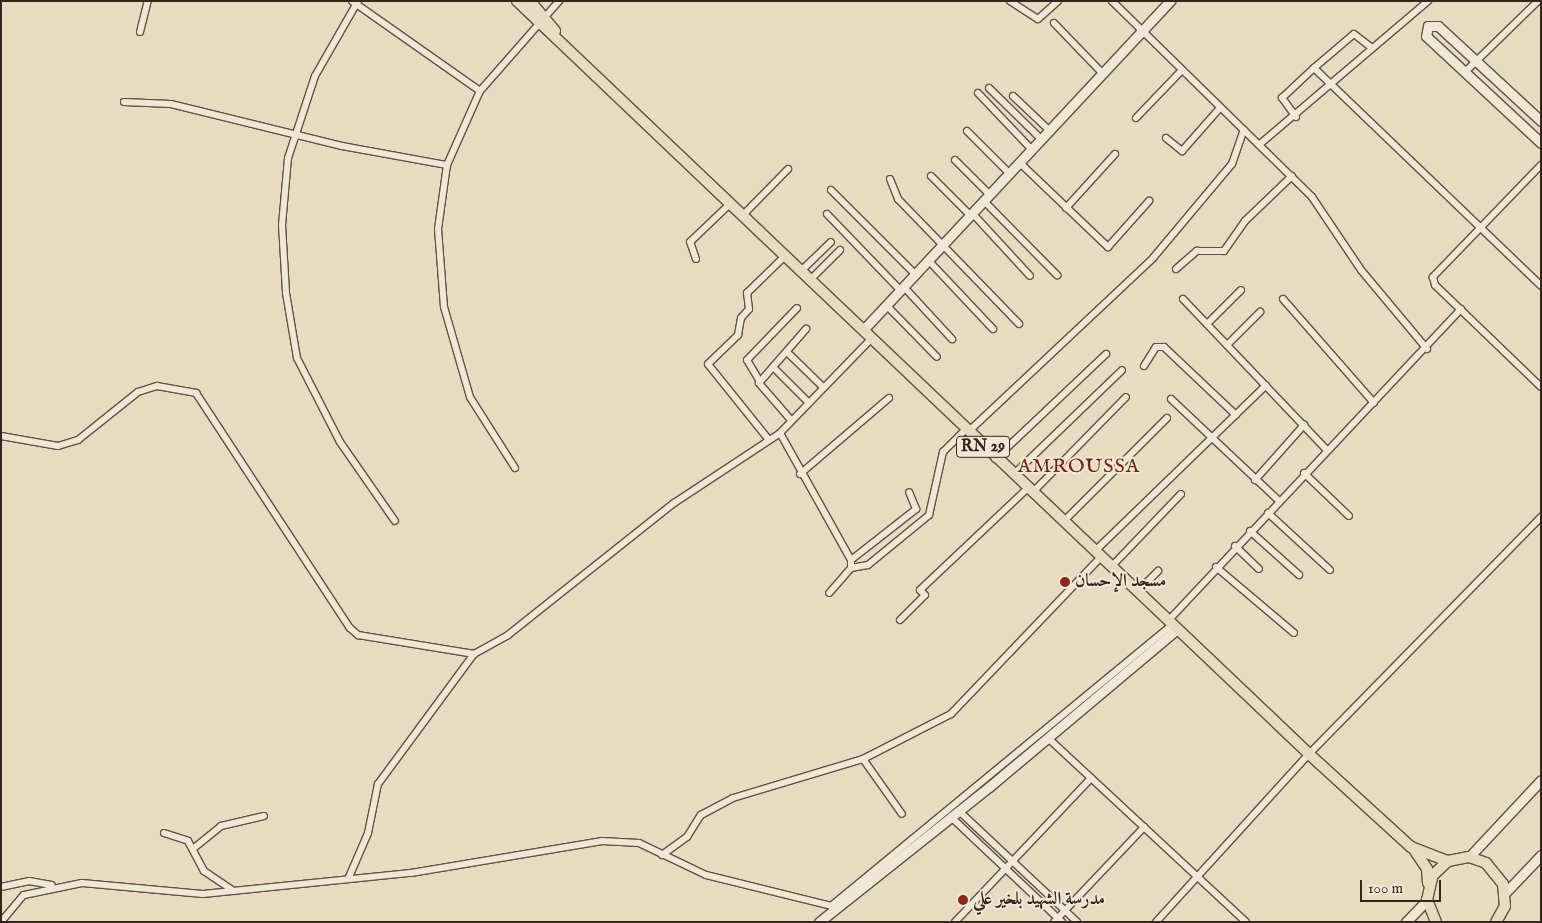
<!DOCTYPE html>
<html>
<head>
<meta charset="utf-8">
<style>
  body { margin:0 }
  #map { position:relative; width:1542px; height:923px; overflow:hidden; background:#e7dbc0; font-family:"IM FELL English",Amiri,serif }
  div>[style] { position:absolute }
  .roads { filter:drop-shadow(1px 0 #625245) drop-shadow(-1px 0 #625245) drop-shadow(0 1px #625245) drop-shadow(0 -1px #625245) }
  .street>* { height:6px; margin:-3px; padding:0 3px; transform-origin:3px; border-radius:3px; background:#efe8d6 }
  .secondary>* { height:9px; margin:-4.5px; padding:0 4.5px; transform-origin:4.5px; border-radius:4.5px; background:#efe8d6 }
  .primary>* { height:10px; margin:-5px; padding:0 5px; transform-origin:5px; border-radius:5px; background:#e7dbc0 }
  .dots>* { width:14px; height:14px; translate:-50% -50%; box-sizing:border-box; border:2px solid #efe8d6; border-radius:50% }
  span { translate:-50% -50%; white-space:nowrap; text-align:center; line-height:1.15; -webkit-text-stroke:4px #efe8d6; paint-order:stroke }
  .shield-label span { padding:1px 4px; background:#efe8d6; border:1px solid; border-radius:4px; -webkit-text-stroke-width:0 }
  .shield-label { font-size:16px; color:#36251c; font-weight:700 }
  .poi-label { font-size:18px; color:#36251c; font-weight:700 }
  .left { translate:0 -50%; text-align:left }
  .quarter-label { font-size:20px; color:#7a1f14; letter-spacing:1px }
  .frame { position:absolute; inset:0; border:2px solid #36251c; pointer-events:none }
  .scale { position:absolute; left:1360px; top:880px; width:81px; height:22px; box-sizing:border-box; border:2px solid #36251c; border-top:0; padding-left:6px; font-size:15px; line-height:18px; white-space:nowrap; color:#36251c; -webkit-text-stroke:4px #efe8d6; paint-order:stroke }
</style>
</head>
<body>
<div id="map">
  <div class="roads">
    <div class="street">
      <div style="left:352px;top:1px;width:156px;rotate:35.1deg"></div>
      <div style="left:358px;top:1px;width:86px;rotate:119.8deg"></div>
      <div style="left:315px;top:76px;width:86px;rotate:108.2deg"></div>
      <div style="left:288px;top:158px;width:67px;rotate:95.1deg"></div>
      <div style="left:282px;top:225px;width:68px;rotate:86.6deg"></div>
      <div style="left:286px;top:293px;width:66px;rotate:80.4deg"></div>
      <div style="left:297px;top:358px;width:94px;rotate:62.9deg"></div>
      <div style="left:340px;top:442px;width:96px;rotate:55.2deg"></div>
      <div style="left:1010px;top:1px;width:33px;rotate:33deg"></div>
      <div style="left:1038px;top:19px;width:27px;rotate:-42deg"></div>
      <div style="left:1112px;top:1px;width:280px;rotate:44.4deg"></div>
      <div style="left:1312px;top:197px;width:88px;rotate:56.1deg"></div>
      <div style="left:1361px;top:270px;width:103px;rotate:50.1deg"></div>
      <div style="left:1054px;top:23px;width:71px;rotate:46.1deg"></div>
      <div style="left:140px;top:32px;width:32px;rotate:-76deg"></div>
      <div style="left:1314px;top:68px;width:315px;rotate:43.8deg"></div>
      <div style="left:1465px;top:72px;width:102px;rotate:-44.2deg"></div>
      <div style="left:989px;top:88px;width:73px;rotate:44.4deg"></div>
      <div style="left:978px;top:93px;width:79px;rotate:46.5deg"></div>
      <div style="left:1013px;top:96px;width:50px;rotate:43.4deg"></div>
      <div style="left:124px;top:102px;width:47px;rotate:2.4deg"></div>
      <div style="left:171px;top:104px;width:176px;rotate:13.8deg"></div>
      <div style="left:342px;top:146px;width:107px;rotate:10.3deg"></div>
      <div style="left:1296px;top:117px;width:24px;rotate:-126deg"></div>
      <div style="left:1282px;top:98px;width:44px;rotate:-43.2deg"></div>
      <div style="left:1314px;top:68px;width:52px;rotate:-40.4deg"></div>
      <div style="left:1354px;top:34px;width:23px;rotate:38deg"></div>
      <div style="left:1136px;top:118px;width:65px;rotate:-46.2deg"></div>
      <div style="left:967px;top:131px;width:61px;rotate:45deg"></div>
      <div style="left:1166px;top:138px;width:21px;rotate:39deg"></div>
      <div style="left:1182px;top:151px;width:56px;rotate:-48.6deg"></div>
      <div style="left:1260px;top:144px;width:221px;rotate:-40.4deg"></div>
      <div style="left:955px;top:160px;width:49px;rotate:45deg"></div>
      <div style="left:1020px;top:163px;width:122px;rotate:43.7deg"></div>
      <div style="left:1108px;top:247px;width:62px;rotate:-48.3deg"></div>
      <div style="left:1541px;top:165px;width:156px;rotate:134deg"></div>
      <div style="left:1433px;top:277px;width:8px;rotate:76deg"></div>
      <div style="left:1435px;top:285px;width:147px;rotate:43.9deg"></div>
      <div style="left:931px;top:176px;width:57px;rotate:45deg"></div>
      <div style="left:890px;top:179px;width:22px;rotate:68deg"></div>
      <div style="left:898px;top:199px;width:174px;rotate:45.9deg"></div>
      <div style="left:831px;top:190px;width:120px;rotate:45deg"></div>
      <div style="left:985px;top:202px;width:103px;rotate:45.4deg"></div>
      <div style="left:1066px;top:208px;width:73px;rotate:-47.8deg"></div>
      <div style="left:744px;top:214px;width:63px;rotate:-45.6deg"></div>
      <div style="left:827px;top:214px;width:107px;rotate:46.1deg"></div>
      <div style="left:973px;top:214px;width:84px;rotate:47.4deg"></div>
      <div style="left:696px;top:259px;width:18px;rotate:-109deg"></div>
      <div style="left:690px;top:242px;width:57px;rotate:-43.6deg"></div>
      <div style="left:928px;top:260px;width:95px;rotate:46.7deg"></div>
      <div style="left:1176px;top:269px;width:28px;rotate:-41deg"></div>
      <div style="left:1197px;top:251px;width:27px"></div>
      <div style="left:1224px;top:251px;width:37px;rotate:-55deg"></div>
      <div style="left:1245px;top:221px;width:65px;rotate:-43.8deg"></div>
      <div style="left:802px;top:270px;width:40px;rotate:-44deg"></div>
      <div style="left:811px;top:279px;width:41px;rotate:-45deg"></div>
      <div style="left:904px;top:287px;width:71px;rotate:47.3deg"></div>
      <div style="left:1183px;top:299px;width:207px;rotate:46.4deg"></div>
      <div style="left:1283px;top:299px;width:138px;rotate:48.8deg"></div>
      <div style="left:887px;top:306px;width:71px;rotate:45.6deg"></div>
      <div style="left:1207px;top:324px;width:48px;rotate:-45deg"></div>
      <div style="left:1227px;top:345px;width:47px;rotate:-45deg"></div>
      <div style="left:787px;top:352px;width:50px;rotate:44.2deg"></div>
      <div style="left:1144px;top:366px;width:22px;rotate:-58deg"></div>
      <div style="left:1156px;top:347px;width:8px"></div>
      <div style="left:1164px;top:347px;width:99px;rotate:43.4deg"></div>
      <div style="left:773px;top:367px;width:49px;rotate:45deg"></div>
      <div style="left:759px;top:380px;width:23px;rotate:-121deg"></div>
      <div style="left:747px;top:360px;width:72px;rotate:-46.1deg"></div>
      <div style="left:1171px;top:399px;width:147px;rotate:43.3deg"></div>
      <div style="left:791px;top:420px;width:49px;rotate:-130.9deg"></div>
      <div style="left:759px;top:383px;width:72px;rotate:-49deg"></div>
      <div style="left:968px;top:432px;width:254px;rotate:-43.2deg"></div>
      <div style="left:1153px;top:258px;width:123px;rotate:-50deg"></div>
      <div style="left:1232px;top:164px;width:36px;rotate:-71deg"></div>
      <div style="left:780px;top:433px;width:145px;rotate:60.8deg"></div>
      <div style="left:851px;top:560px;width:8px;rotate:90deg"></div>
      <div style="left:851px;top:568px;width:33px;rotate:131deg"></div>
      <div style="left:1px;top:436px;width:58px;rotate:10deg"></div>
      <div style="left:58px;top:446px;width:21px;rotate:-17deg"></div>
      <div style="left:78px;top:440px;width:77px;rotate:-38.7deg"></div>
      <div style="left:138px;top:392px;width:20px;rotate:-18deg"></div>
      <div style="left:157px;top:386px;width:40px;rotate:10deg"></div>
      <div style="left:196px;top:393px;width:281px;rotate:56.8deg"></div>
      <div style="left:350px;top:628px;width:11px;rotate:41deg"></div>
      <div style="left:358px;top:635px;width:118px;rotate:9.3deg"></div>
      <div style="left:474px;top:654px;width:39px;rotate:-29deg"></div>
      <div style="left:508px;top:635px;width:212px;rotate:-38.5deg"></div>
      <div style="left:674px;top:503px;width:127px;rotate:-33.4deg"></div>
      <div style="left:780px;top:433px;width:132px;rotate:-45.9deg"></div>
      <div style="left:769px;top:440px;width:97px;rotate:-128.8deg"></div>
      <div style="left:708px;top:364px;width:42px;rotate:-44deg"></div>
      <div style="left:738px;top:335px;width:17px;rotate:-80deg"></div>
      <div style="left:741px;top:318px;width:12px;rotate:-48deg"></div>
      <div style="left:749px;top:309px;width:16px;rotate:-97deg"></div>
      <div style="left:747px;top:293px;width:54px;rotate:-44.3deg"></div>
      <div style="left:995px;top:459px;width:153px;rotate:-43.4deg"></div>
      <div style="left:515px;top:468px;width:84px;rotate:-122.4deg"></div>
      <div style="left:470px;top:397px;width:94px;rotate:-106.1deg"></div>
      <div style="left:444px;top:307px;width:78px;rotate:-94.4deg"></div>
      <div style="left:438px;top:229px;width:65px;rotate:-82deg"></div>
      <div style="left:447px;top:165px;width:81px;rotate:-66deg"></div>
      <div style="left:480px;top:91px;width:120px;rotate:-48.7deg"></div>
      <div style="left:1304px;top:473px;width:62px;rotate:43.7deg"></div>
      <div style="left:800px;top:474px;width:117px;rotate:-40.5deg"></div>
      <div style="left:1013px;top:475px;width:151px;rotate:-43.9deg"></div>
      <div style="left:1255px;top:480px;width:74px;rotate:-48.3deg"></div>
      <div style="left:1032px;top:493px;width:134px;rotate:-45.6deg"></div>
      <div style="left:1268px;top:513px;width:84px;rotate:42.6deg"></div>
      <div style="left:1063px;top:522px;width:147px;rotate:-45deg"></div>
      <div style="left:1250px;top:531px;width:66px;rotate:41.9deg"></div>
      <div style="left:1235px;top:546px;width:33px;rotate:44deg"></div>
      <div style="left:1095px;top:551px;width:238px;rotate:-44.1deg"></div>
      <div style="left:851px;top:560px;width:83px;rotate:-38.1deg"></div>
      <div style="left:916px;top:509px;width:18px;rotate:-112deg"></div>
      <div style="left:1111px;top:567px;width:101px;rotate:-46.2deg"></div>
      <div style="left:1216px;top:567px;width:102px;rotate:40.2deg"></div>
      <div style="left:851px;top:568px;width:17px;rotate:-10deg"></div>
      <div style="left:868px;top:565px;width:79px;rotate:-39.3deg"></div>
      <div style="left:929px;top:515px;width:65px;rotate:-77.5deg"></div>
      <div style="left:943px;top:452px;width:31px;rotate:-45deg"></div>
      <div style="left:1137px;top:592px;width:30px;rotate:-45deg"></div>
      <div style="left:900px;top:620px;width:35px;rotate:-45deg"></div>
      <div style="left:925px;top:595px;width:7px;rotate:-135deg"></div>
      <div style="left:920px;top:590px;width:149px;rotate:-43.4deg"></div>
      <div style="left:1168px;top:621px;width:428px;rotate:-46.8deg"></div>
      <div style="left:1048px;top:738px;width:270px;rotate:42.9deg"></div>
      <div style="left:863px;top:759px;width:67px;rotate:54.7deg"></div>
      <div style="left:959px;top:811px;width:162px;rotate:43.2deg"></div>
      <div style="left:951px;top:817px;width:153px;rotate:43.4deg"></div>
      <div style="left:164px;top:833px;width:25px;rotate:18deg"></div>
      <div style="left:188px;top:841px;width:34px;rotate:62deg"></div>
      <div style="left:204px;top:871px;width:36px;rotate:34deg"></div>
      <div style="left:194px;top:848px;width:35px;rotate:-39deg"></div>
      <div style="left:221px;top:826px;width:44px;rotate:-13.1deg"></div>
      <div style="left:662px;top:855px;width:31px;rotate:-36deg"></div>
      <div style="left:687px;top:837px;width:26px;rotate:-58deg"></div>
      <div style="left:701px;top:815px;width:36px;rotate:-28deg"></div>
      <div style="left:733px;top:798px;width:136px;rotate:-16.7deg"></div>
      <div style="left:863px;top:759px;width:99px;rotate:-27.1deg"></div>
      <div style="left:951px;top:714px;width:217px;rotate:-46.3deg"></div>
      <div style="left:349px;top:877px;width:48px;rotate:-66.6deg"></div>
      <div style="left:368px;top:833px;width:50px;rotate:-78.5deg"></div>
      <div style="left:378px;top:784px;width:162px;rotate:-53.6deg"></div>
      <div style="left:1px;top:887px;width:29px;rotate:-12deg"></div>
      <div style="left:29px;top:881px;width:23px;rotate:10deg"></div>
      <div style="left:1px;top:922px;width:35px;rotate:-50deg"></div>
      <div style="left:24px;top:895px;width:59px;rotate:-11.7deg"></div>
      <div style="left:82px;top:883px;width:121px;rotate:5.2deg"></div>
      <div style="left:203px;top:894px;width:209px;rotate:-5.8deg"></div>
      <div style="left:411px;top:873px;width:194px;rotate:-9.5deg"></div>
      <div style="left:602px;top:841px;width:37px;rotate:3deg"></div>
      <div style="left:639px;top:843px;width:74px;rotate:25.5deg"></div>
      <div style="left:706px;top:875px;width:129px;rotate:13.9deg"></div>
      <div style="left:831px;top:906px;width:442px;rotate:-39.5deg"></div>
      <div style="left:955px;top:922px;width:198px;rotate:-46.6deg"></div>
      <div style="left:1054px;top:922px;width:131px;rotate:-46.5deg"></div>
      <div style="left:1156px;top:922px;width:227px;rotate:-47.7deg"></div>
      <div style="left:1309px;top:754px;width:332px;rotate:-45.6deg"></div>
    </div>
    <div class="secondary">
      <div style="left:1541px;top:121px;width:140px;rotate:-137.3deg"></div>
      <div style="left:1438px;top:26px;width:10px;rotate:180deg"></div>
      <div style="left:1428px;top:26px;width:10px;rotate:101deg"></div>
      <div style="left:1426px;top:36px;width:157px;rotate:42.9deg"></div>
      <div style="left:864px;top:329px;width:449px;rotate:-47deg"></div>
      <div style="left:1469px;top:857px;width:105px;rotate:-46.9deg"></div>
      <div style="left:1505px;top:893px;width:52px;rotate:-46.5deg"></div>
      <div style="left:819px;top:922px;width:217px;rotate:-38.5deg"></div>
      <div style="left:989px;top:787px;width:244px;rotate:-40deg"></div>
      <div style="left:1406px;top:922px;width:30px;rotate:-46deg"></div>
    </div>
    <div class="primary">
      <div style="left:517px;top:1px;width:1093px;rotate:43.55deg"></div>
      <div style="left:1309px;top:754px;width:138px;rotate:42.4deg"></div>
      <div style="left:1411px;top:847px;width:40px;rotate:21deg"></div>
      <div style="left:530px;top:1px;width:39px;rotate:50deg"></div>
      <div style="left:1415px;top:851px;width:22px;rotate:56deg"></div>
      <div style="left:1427px;top:869px;width:14px;rotate:86deg"></div>
      <div style="left:1436px;top:922px;width:24px;rotate:-112deg"></div>
      <div style="left:1427px;top:900px;width:26px;rotate:-77deg"></div>
      <div style="left:1433px;top:875px;width:21px;rotate:-43deg"></div>
      <div style="left:1448px;top:861px;width:21px;rotate:-11deg"></div>
      <div style="left:1469px;top:857px;width:18px;rotate:19deg"></div>
      <div style="left:1486px;top:863px;width:27px;rotate:51deg"></div>
      <div style="left:1503px;top:884px;width:22px;rotate:85deg"></div>
      <div style="left:1505px;top:906px;width:18px;rotate:119deg"></div>
    </div>
  </div>
  <div class="dots">
    <div style="left:1065px;top:582px;background:#8f2418"></div>
    <div style="left:963px;top:900px;background:#8f2418"></div>
  </div>
  <div class="shield-label">
    <span style="left:983px;top:447px">RN 29</span>
  </div>
  <div class="poi-label">
    <span class="left" style="left:1075px;top:582px">مسجد الإحسان</span>
    <span class="left" style="left:973px;top:900px">مدرسة الشهيد بلخير علي</span>
  </div>
  <div class="quarter-label">
    <span style="left:1079px;top:466px">AMROUSSA</span>
  </div>
  <div class="frame"></div>
  <div class="scale">100 m</div>
</div>
</body>
</html>
